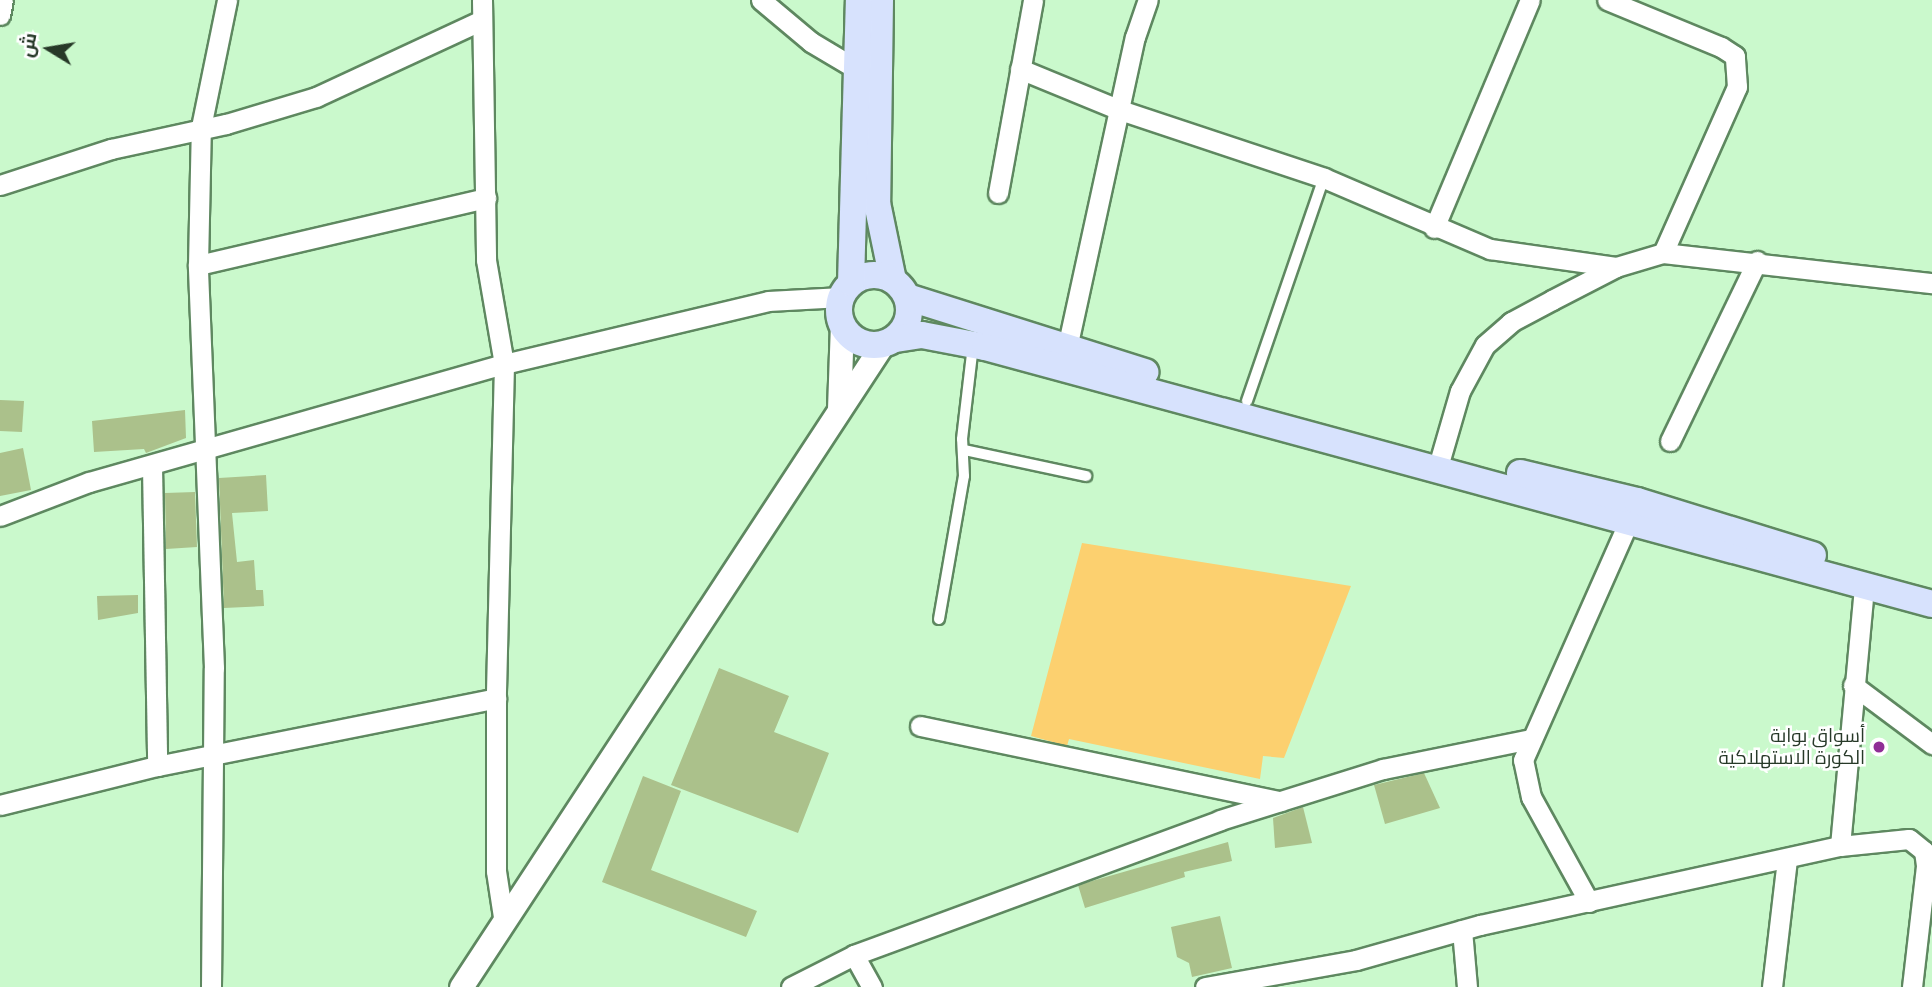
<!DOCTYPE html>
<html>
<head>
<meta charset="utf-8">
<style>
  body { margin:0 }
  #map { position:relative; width:1932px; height:987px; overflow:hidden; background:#caf9cc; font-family:Cabin,Cairo,sans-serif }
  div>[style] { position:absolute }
  .green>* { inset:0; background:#fcd06f }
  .building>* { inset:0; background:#abc18b }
  .roads { filter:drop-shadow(2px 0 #5e8860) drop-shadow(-2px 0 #5e8860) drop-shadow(0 2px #5e8860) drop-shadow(0 -2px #5e8860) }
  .service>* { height:10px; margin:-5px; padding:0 5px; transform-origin:5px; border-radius:5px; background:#fff }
  .minor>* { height:19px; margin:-9.5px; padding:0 9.5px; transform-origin:9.5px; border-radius:9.5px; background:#fff }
  .tertiary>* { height:23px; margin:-11.5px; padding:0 11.5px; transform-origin:11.5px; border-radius:11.5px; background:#fff }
  .secondary>* { height:26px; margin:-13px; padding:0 13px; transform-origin:13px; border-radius:13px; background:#d7e2fd }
  .secondary>.ring { margin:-13px; padding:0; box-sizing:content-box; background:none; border:26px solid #d7e2fd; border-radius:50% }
  .dots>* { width:19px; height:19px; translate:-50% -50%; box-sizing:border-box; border:4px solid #fff; border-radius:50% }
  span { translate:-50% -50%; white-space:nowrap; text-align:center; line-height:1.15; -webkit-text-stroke:5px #fff; paint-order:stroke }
  .poi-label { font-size:19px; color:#273928 }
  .right { translate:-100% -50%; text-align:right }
  .north { position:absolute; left:14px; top:14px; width:70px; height:70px; -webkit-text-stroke:5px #fff; paint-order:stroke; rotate:281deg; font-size:19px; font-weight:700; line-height:28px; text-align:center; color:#273928 }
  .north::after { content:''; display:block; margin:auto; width:24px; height:32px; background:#273928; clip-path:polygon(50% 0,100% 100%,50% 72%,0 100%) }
</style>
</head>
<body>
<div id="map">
  <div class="green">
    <div style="clip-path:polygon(1082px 543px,1351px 586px,1284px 758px,1263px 756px,1260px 779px,1069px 739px,1067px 746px,1031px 736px)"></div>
  </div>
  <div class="building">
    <div style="clip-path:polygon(0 400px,24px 401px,22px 432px,0 431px)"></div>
    <div style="clip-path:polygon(185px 410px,186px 438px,146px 453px,144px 449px,94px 452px,92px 421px)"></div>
    <div style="clip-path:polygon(23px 448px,31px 490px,0 496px,0 453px)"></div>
    <div style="clip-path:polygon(266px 475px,268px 511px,232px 513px,237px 562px,254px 560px,256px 590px,263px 590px,264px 606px,224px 608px,219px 478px)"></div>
    <div style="clip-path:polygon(195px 492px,197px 547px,166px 549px,165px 493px)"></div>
    <div style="clip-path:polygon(138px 595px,138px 613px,98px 620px,97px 596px)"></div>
    <div style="clip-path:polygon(719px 668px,789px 696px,774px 732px,829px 753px,798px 833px,671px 785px)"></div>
    <div style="clip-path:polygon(1424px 773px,1440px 808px,1385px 824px,1374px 785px)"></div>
    <div style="clip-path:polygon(643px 776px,681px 791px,651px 870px,757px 911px,746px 937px,602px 882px)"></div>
    <div style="clip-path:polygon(1303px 807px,1312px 843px,1275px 848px,1273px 818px)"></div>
    <div style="clip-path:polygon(1228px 842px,1232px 861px,1184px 872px,1185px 877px,1085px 908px,1078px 885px)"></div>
    <div style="clip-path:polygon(1220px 916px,1232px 968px,1192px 977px,1189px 963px,1177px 957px,1171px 927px)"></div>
  </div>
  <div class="roads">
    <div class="service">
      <div style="left:1247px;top:401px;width:236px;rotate:-71deg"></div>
      <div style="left:964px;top:450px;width:125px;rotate:12deg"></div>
      <div style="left:939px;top:619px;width:145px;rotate:-80.1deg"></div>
      <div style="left:964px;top:476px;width:37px;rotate:-93deg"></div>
      <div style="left:962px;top:439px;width:94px;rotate:-83.3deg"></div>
    </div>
    <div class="minor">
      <div style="left:482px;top:0;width:260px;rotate:89.1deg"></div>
      <div style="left:486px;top:260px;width:106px;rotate:80.2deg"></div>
      <div style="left:504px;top:364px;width:334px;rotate:91.4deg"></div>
      <div style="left:496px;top:698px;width:173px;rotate:90deg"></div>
      <div style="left:496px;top:871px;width:47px;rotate:81.3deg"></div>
      <div style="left:761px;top:0;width:65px;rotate:40deg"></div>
      <div style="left:811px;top:42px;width:55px;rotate:30.8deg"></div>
      <div style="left:0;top:15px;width:15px;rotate:-79deg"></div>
      <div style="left:1020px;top:69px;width:108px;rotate:22.3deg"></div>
      <div style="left:1120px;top:110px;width:215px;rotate:18.4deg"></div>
      <div style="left:1324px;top:178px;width:181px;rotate:23.2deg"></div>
      <div style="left:1490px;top:249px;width:127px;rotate:8.1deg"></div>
      <div style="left:0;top:185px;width:117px;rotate:-18deg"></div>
      <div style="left:111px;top:149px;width:118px;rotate:-12.3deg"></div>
      <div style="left:226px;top:124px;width:94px;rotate:-16.7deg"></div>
      <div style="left:316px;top:97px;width:181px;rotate:-24.9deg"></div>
      <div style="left:998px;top:193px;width:196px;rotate:-79.7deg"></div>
      <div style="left:1434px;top:228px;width:247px;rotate:-67.2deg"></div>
      <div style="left:1663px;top:253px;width:271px;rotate:6.4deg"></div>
      <div style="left:198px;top:265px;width:296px;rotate:-13.1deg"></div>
      <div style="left:1067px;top:348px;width:318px;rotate:-77.7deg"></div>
      <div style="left:1135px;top:37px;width:39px;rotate:-71deg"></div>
      <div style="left:1670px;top:441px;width:200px;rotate:-64.2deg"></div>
      <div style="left:152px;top:466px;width:300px;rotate:89deg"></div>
      <div style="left:1437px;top:470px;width:82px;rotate:-73.8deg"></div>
      <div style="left:1460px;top:391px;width:52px;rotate:-61.5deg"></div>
      <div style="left:1485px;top:345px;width:35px;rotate:-41deg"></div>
      <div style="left:1511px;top:322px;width:47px;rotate:-28.2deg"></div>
      <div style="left:1552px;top:300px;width:72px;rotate:-27.3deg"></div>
      <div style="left:1616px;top:267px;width:49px;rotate:-16.6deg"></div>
      <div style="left:1663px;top:253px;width:182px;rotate:-66deg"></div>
      <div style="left:1737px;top:87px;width:31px;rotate:-94deg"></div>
      <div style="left:1735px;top:56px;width:17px;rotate:-147deg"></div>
      <div style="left:1721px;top:47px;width:123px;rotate:-157.6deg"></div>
      <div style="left:0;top:516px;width:95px;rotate:-20.9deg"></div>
      <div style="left:89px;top:482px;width:431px;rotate:-15.9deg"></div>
      <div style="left:504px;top:364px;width:271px;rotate:-13.4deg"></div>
      <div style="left:768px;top:301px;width:74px;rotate:-3.1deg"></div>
      <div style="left:1853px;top:685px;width:99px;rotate:36.8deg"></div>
      <div style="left:920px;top:726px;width:368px;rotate:11.8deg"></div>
      <div style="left:0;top:805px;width:162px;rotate:-14deg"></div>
      <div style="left:157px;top:766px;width:346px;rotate:-11.3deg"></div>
      <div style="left:1840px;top:846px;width:261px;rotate:-84.7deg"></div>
      <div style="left:1589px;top:902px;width:120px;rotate:-118.9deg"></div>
      <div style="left:1531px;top:797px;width:38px;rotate:-102deg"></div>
      <div style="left:1523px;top:760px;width:271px;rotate:-66.1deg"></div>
      <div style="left:1462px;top:930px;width:57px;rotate:85deg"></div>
      <div style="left:854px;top:955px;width:37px;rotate:61deg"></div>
      <div style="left:211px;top:987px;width:319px;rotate:-89.5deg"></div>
      <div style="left:214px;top:668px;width:403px;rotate:-92.3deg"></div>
      <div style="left:198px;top:265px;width:138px;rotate:-88.8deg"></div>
      <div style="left:201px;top:127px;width:130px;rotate:-78.4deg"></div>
      <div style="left:791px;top:987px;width:71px;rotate:-26.9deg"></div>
      <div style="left:854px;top:955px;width:390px;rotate:-20.2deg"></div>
      <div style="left:1220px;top:820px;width:171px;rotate:-17.4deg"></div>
      <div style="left:1383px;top:769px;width:150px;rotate:-11.5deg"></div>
      <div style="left:1205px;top:987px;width:153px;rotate:-10.1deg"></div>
      <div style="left:1356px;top:960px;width:129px;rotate:-15.8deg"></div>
      <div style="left:1480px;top:925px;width:369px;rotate:-12.4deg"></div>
      <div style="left:1840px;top:846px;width:69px;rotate:-5.8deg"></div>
      <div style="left:1909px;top:839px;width:19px;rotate:39deg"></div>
      <div style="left:1924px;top:851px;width:15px;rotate:82deg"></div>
      <div style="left:1926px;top:866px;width:122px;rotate:96.6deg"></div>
      <div style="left:1772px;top:987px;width:128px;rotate:-83.3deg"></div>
    </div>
    <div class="tertiary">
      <div style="left:839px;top:409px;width:84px;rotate:-88deg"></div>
      <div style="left:461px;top:987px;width:768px;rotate:-56.74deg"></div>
    </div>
    <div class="secondary">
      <div style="left:880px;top:0;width:203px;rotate:90.8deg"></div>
      <div style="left:877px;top:203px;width:79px;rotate:78.3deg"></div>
      <div class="ring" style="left:839px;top:275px;width:44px;height:44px"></div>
      <div style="left:851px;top:283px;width:283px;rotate:-88.4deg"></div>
      <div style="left:907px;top:297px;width:250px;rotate:17.5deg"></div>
      <div style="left:896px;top:339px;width:26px;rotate:-9deg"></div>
      <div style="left:922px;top:335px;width:64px;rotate:10.8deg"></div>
      <div style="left:985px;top:347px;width:981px;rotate:15.18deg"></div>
      <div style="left:1520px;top:473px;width:120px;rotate:13.5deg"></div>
      <div style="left:1637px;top:501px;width:184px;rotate:17.1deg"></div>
    </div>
  </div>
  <div class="dots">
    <div style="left:1879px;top:747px;background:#902e96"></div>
  </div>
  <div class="poi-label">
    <span class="right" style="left:1865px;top:747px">أسواق بوابة<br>الكورة الاستهلاكية</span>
  </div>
  <div class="north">ش</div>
</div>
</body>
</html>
